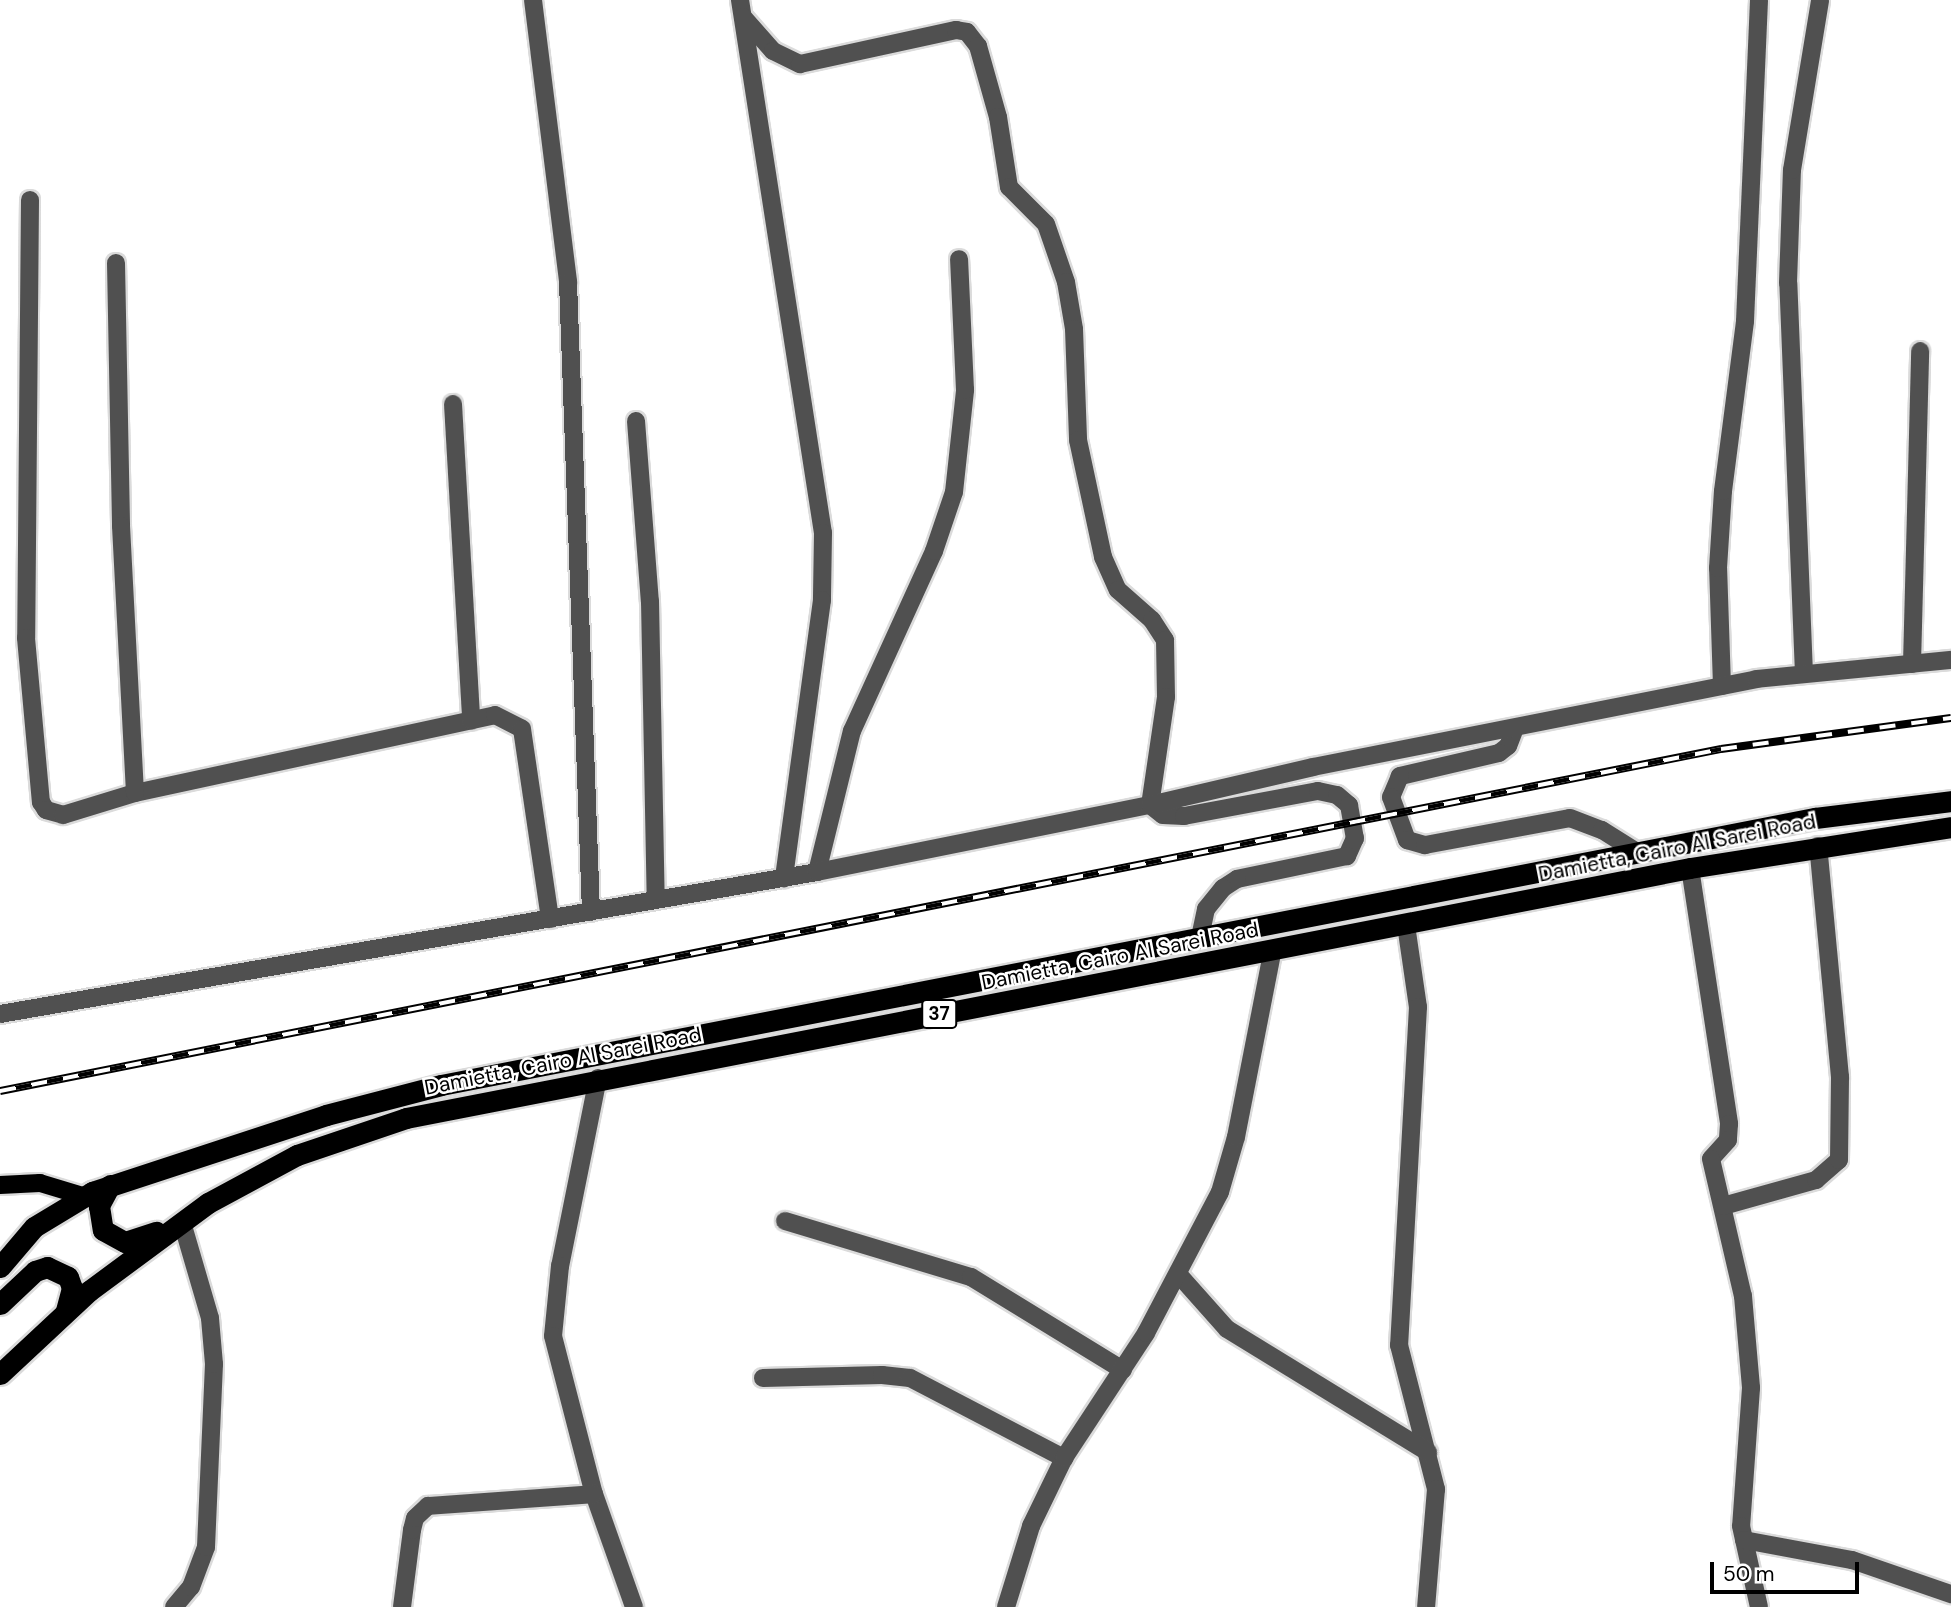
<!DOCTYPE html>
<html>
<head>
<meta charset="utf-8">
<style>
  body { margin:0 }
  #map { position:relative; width:1951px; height:1607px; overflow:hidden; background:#fff; font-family:"DM Sans",sans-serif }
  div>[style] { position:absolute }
  .roads { filter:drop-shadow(2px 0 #dbdbdb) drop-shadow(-2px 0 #dbdbdb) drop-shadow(0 2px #dbdbdb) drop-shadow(0 -2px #dbdbdb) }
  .minor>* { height:18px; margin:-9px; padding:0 9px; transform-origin:9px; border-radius:9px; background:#505050 }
  .major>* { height:18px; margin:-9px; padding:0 9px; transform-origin:9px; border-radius:9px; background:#000 }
  .highway>* { height:21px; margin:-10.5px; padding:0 10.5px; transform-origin:10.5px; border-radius:10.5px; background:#000 }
  .rail>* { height:8px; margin-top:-4px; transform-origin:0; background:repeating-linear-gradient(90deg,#fff 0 16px,#000 0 32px); box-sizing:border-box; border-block:2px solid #000 }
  span { translate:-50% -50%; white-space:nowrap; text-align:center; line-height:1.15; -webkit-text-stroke:5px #fff; paint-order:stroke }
  .shield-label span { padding:2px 5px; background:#fff; border:2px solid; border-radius:5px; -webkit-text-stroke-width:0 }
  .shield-label { font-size:19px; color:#000; font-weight:700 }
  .street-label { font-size:21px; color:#000 }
  .scale { position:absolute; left:1710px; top:1562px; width:149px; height:32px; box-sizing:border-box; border:4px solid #000; border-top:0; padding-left:9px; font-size:21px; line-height:24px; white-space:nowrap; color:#000; -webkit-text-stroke:5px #fff; paint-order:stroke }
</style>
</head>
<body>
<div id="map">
  <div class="roads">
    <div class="minor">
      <div style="left:533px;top:0;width:284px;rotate:82.9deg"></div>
      <div style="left:568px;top:282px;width:630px;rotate:87.91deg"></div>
      <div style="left:740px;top:0;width:539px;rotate:81.15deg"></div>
      <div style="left:823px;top:533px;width:67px;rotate:90.9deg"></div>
      <div style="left:822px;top:600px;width:281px;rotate:97.8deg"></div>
      <div style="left:743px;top:17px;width:45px;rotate:48.6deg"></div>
      <div style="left:773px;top:51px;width:30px;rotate:26deg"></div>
      <div style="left:800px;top:64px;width:160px;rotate:-12.3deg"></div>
      <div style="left:956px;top:30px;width:11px;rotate:10deg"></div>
      <div style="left:967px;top:32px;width:18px;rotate:52deg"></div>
      <div style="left:978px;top:46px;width:74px;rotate:74.3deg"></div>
      <div style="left:998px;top:117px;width:71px;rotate:81.1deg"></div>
      <div style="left:1009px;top:187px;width:52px;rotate:45deg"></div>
      <div style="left:1046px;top:224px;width:61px;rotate:71deg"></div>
      <div style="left:1066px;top:282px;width:48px;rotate:80.3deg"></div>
      <div style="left:1074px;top:329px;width:111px;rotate:87.9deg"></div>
      <div style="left:1078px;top:440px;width:120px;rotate:77.9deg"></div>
      <div style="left:1103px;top:557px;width:36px;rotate:66deg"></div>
      <div style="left:1118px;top:590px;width:45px;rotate:41.4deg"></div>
      <div style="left:1152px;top:620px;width:24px;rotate:57deg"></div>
      <div style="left:1165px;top:640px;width:57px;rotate:89deg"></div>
      <div style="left:1166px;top:697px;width:109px;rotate:98.4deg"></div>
      <div style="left:1150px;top:805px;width:16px;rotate:38deg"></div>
      <div style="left:1163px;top:815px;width:21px;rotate:3deg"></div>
      <div style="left:1184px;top:816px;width:136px;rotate:-10.6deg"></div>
      <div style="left:1318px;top:791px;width:19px;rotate:12deg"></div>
      <div style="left:1337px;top:795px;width:16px;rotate:40deg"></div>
      <div style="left:1349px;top:805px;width:34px;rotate:80deg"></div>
      <div style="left:1355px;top:838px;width:20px;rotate:114deg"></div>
      <div style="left:1347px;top:856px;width:112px;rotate:168.2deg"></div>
      <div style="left:1237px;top:879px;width:17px;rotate:147deg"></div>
      <div style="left:1223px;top:888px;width:27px;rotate:129deg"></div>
      <div style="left:1206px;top:909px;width:29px;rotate:102deg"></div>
      <div style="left:30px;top:200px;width:438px;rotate:90.5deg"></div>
      <div style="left:26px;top:638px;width:165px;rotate:84.8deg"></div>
      <div style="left:41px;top:802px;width:9px;rotate:58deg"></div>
      <div style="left:46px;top:810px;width:18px;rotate:16deg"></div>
      <div style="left:63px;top:815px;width:75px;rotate:-17deg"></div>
      <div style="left:135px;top:793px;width:368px;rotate:-12.2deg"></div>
      <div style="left:495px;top:715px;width:30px;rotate:27deg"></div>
      <div style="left:522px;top:729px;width:192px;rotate:81.6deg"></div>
      <div style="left:116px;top:263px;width:263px;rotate:88.9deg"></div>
      <div style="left:121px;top:526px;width:267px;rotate:87deg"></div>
      <div style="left:453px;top:404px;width:317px;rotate:86.7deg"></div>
      <div style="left:636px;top:421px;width:181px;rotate:85.6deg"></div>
      <div style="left:650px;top:601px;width:299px;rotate:88.9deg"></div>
      <div style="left:1912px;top:664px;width:313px;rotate:-88.5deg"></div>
      <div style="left:1804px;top:674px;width:391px;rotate:-92.3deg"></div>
      <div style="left:1788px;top:283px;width:113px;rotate:-88deg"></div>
      <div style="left:1792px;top:170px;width:172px;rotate:-80.6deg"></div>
      <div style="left:1722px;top:686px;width:118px;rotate:-91.9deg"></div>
      <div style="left:1718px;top:568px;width:77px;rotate:-86.3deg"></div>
      <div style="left:1723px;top:491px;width:171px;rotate:-82.6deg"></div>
      <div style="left:1745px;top:321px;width:321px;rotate:-87.5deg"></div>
      <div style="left:1515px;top:728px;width:19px;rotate:111deg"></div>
      <div style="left:1508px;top:746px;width:11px;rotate:142deg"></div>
      <div style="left:1499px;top:753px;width:102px;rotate:166.9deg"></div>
      <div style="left:1400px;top:776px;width:23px;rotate:113deg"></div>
      <div style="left:1391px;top:797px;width:46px;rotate:69.6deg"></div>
      <div style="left:1407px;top:840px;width:19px;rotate:16deg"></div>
      <div style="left:1425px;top:845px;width:147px;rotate:-10.5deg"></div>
      <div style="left:1570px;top:818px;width:34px;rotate:21deg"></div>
      <div style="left:1602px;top:830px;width:41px;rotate:32.2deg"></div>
      <div style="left:1690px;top:868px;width:259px;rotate:81.3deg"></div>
      <div style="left:1729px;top:1124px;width:16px;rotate:94deg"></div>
      <div style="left:1728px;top:1140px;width:25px;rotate:132deg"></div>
      <div style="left:1711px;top:1159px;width:141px;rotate:76.9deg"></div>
      <div style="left:1743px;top:1296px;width:92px;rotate:85deg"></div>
      <div style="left:1751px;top:1388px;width:138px;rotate:94.1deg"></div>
      <div style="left:1741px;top:1526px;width:83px;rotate:77.5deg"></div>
      <div style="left:817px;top:872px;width:145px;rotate:-76.1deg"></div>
      <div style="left:852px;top:731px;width:198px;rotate:-65.5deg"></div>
      <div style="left:934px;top:551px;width:62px;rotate:-71.3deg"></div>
      <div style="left:954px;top:492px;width:103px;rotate:-83.8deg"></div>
      <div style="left:965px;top:390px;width:131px;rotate:-92.6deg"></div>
      <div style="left:1406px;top:925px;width:83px;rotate:81.7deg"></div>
      <div style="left:1418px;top:1007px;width:339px;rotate:93.2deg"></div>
      <div style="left:1399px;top:1345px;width:149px;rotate:75.6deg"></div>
      <div style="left:1436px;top:1489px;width:118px;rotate:94.8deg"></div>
      <div style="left:0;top:1014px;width:829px;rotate:-9.86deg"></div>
      <div style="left:817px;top:872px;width:340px;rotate:-11.4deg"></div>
      <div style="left:1150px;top:805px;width:167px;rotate:-13.1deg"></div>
      <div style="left:1313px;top:767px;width:452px;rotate:-11.2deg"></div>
      <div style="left:1756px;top:679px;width:196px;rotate:-5.6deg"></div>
      <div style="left:598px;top:1078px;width:192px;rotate:101.4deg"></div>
      <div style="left:560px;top:1266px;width:70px;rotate:95.7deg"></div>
      <div style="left:553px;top:1336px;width:163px;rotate:75.5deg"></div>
      <div style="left:594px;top:1494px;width:120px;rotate:70.5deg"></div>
      <div style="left:1723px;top:1206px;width:97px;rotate:-15.6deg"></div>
      <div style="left:1816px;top:1180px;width:30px;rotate:-41deg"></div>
      <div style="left:1839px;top:1160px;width:83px;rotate:-89.3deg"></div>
      <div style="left:1840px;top:1077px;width:232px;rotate:-95.4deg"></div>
      <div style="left:785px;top:1221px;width:194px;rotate:16.8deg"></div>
      <div style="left:971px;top:1277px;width:178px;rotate:31.5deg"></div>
      <div style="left:1179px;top:1275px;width:72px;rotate:48.4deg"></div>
      <div style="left:1227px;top:1329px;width:236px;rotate:31.5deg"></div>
      <div style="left:763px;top:1378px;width:119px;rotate:-1.4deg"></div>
      <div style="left:882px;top:1375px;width:28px;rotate:6deg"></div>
      <div style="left:910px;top:1378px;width:174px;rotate:27.5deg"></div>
      <div style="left:1744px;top:1540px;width:110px;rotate:10.5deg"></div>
      <div style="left:1852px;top:1560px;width:105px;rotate:19deg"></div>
      <div style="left:174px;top:1607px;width:26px;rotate:-50deg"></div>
      <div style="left:191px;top:1587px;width:43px;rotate:-69.4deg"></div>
      <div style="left:206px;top:1547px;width:183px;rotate:-87.5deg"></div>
      <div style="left:214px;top:1364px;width:46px;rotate:-95deg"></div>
      <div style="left:210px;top:1318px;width:100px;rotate:-106.3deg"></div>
      <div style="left:402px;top:1607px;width:78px;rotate:-82.6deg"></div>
      <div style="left:412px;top:1530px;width:12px;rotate:-76deg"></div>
      <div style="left:415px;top:1518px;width:18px;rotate:-43deg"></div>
      <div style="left:428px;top:1506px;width:166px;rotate:-4.1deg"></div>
      <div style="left:1006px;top:1607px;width:85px;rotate:-72.8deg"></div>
      <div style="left:1031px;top:1526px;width:76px;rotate:-64.1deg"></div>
      <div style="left:1064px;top:1458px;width:149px;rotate:-56.7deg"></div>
      <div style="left:1146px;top:1333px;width:159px;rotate:-62.3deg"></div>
      <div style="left:1220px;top:1192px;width:57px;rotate:-73.8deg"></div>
      <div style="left:1236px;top:1137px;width:187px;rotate:-78.9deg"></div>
    </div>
    <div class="major">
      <div style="left:0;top:1185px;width:40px;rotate:-2.9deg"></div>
      <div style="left:40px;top:1183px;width:45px;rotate:16.8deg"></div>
    </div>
    <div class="highway">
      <div style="left:110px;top:1185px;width:24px;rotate:118deg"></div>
      <div style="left:99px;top:1206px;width:24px;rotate:81deg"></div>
      <div style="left:103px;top:1230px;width:25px;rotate:29deg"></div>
      <div style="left:125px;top:1242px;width:33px;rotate:-18deg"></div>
      <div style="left:0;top:1267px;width:52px;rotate:-49.6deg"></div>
      <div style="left:34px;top:1227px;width:68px;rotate:-31.1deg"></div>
      <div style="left:92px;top:1192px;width:246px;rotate:-18.2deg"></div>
      <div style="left:326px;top:1115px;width:119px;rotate:-14.6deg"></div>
      <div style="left:441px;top:1085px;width:1400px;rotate:-11deg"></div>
      <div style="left:1815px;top:818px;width:137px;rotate:-7.1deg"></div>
      <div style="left:0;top:1304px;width:48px;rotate:-43.3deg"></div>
      <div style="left:35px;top:1271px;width:13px;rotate:-18deg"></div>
      <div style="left:47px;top:1267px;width:23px;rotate:25deg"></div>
      <div style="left:68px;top:1277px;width:12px;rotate:70deg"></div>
      <div style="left:72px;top:1288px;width:24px;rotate:105deg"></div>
      <div style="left:0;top:1374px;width:122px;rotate:-43deg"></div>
      <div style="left:89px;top:1291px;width:148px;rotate:-36.5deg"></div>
      <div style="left:208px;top:1203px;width:101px;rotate:-28.3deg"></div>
      <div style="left:297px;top:1155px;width:115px;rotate:-18.7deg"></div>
      <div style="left:406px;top:1118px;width:1308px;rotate:-11.02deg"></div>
      <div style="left:1690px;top:868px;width:264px;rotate:-8.9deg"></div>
    </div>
  </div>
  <div class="rail">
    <div style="left:0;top:1091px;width:1755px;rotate:-11.24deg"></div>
    <div style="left:1721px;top:749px;width:232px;rotate:-7.7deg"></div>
  </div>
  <div class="shield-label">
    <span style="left:939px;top:1014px">37</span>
  </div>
  <div class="street-label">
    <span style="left:1677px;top:848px;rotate:-11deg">Damietta, Cairo Al Sarei Road</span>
    <span style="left:1120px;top:956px;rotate:-11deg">Damietta, Cairo Al Sarei Road</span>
    <span style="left:563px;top:1061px;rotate:-11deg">Damietta, Cairo Al Sarei Road</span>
  </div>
  <div class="scale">50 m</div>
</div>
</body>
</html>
